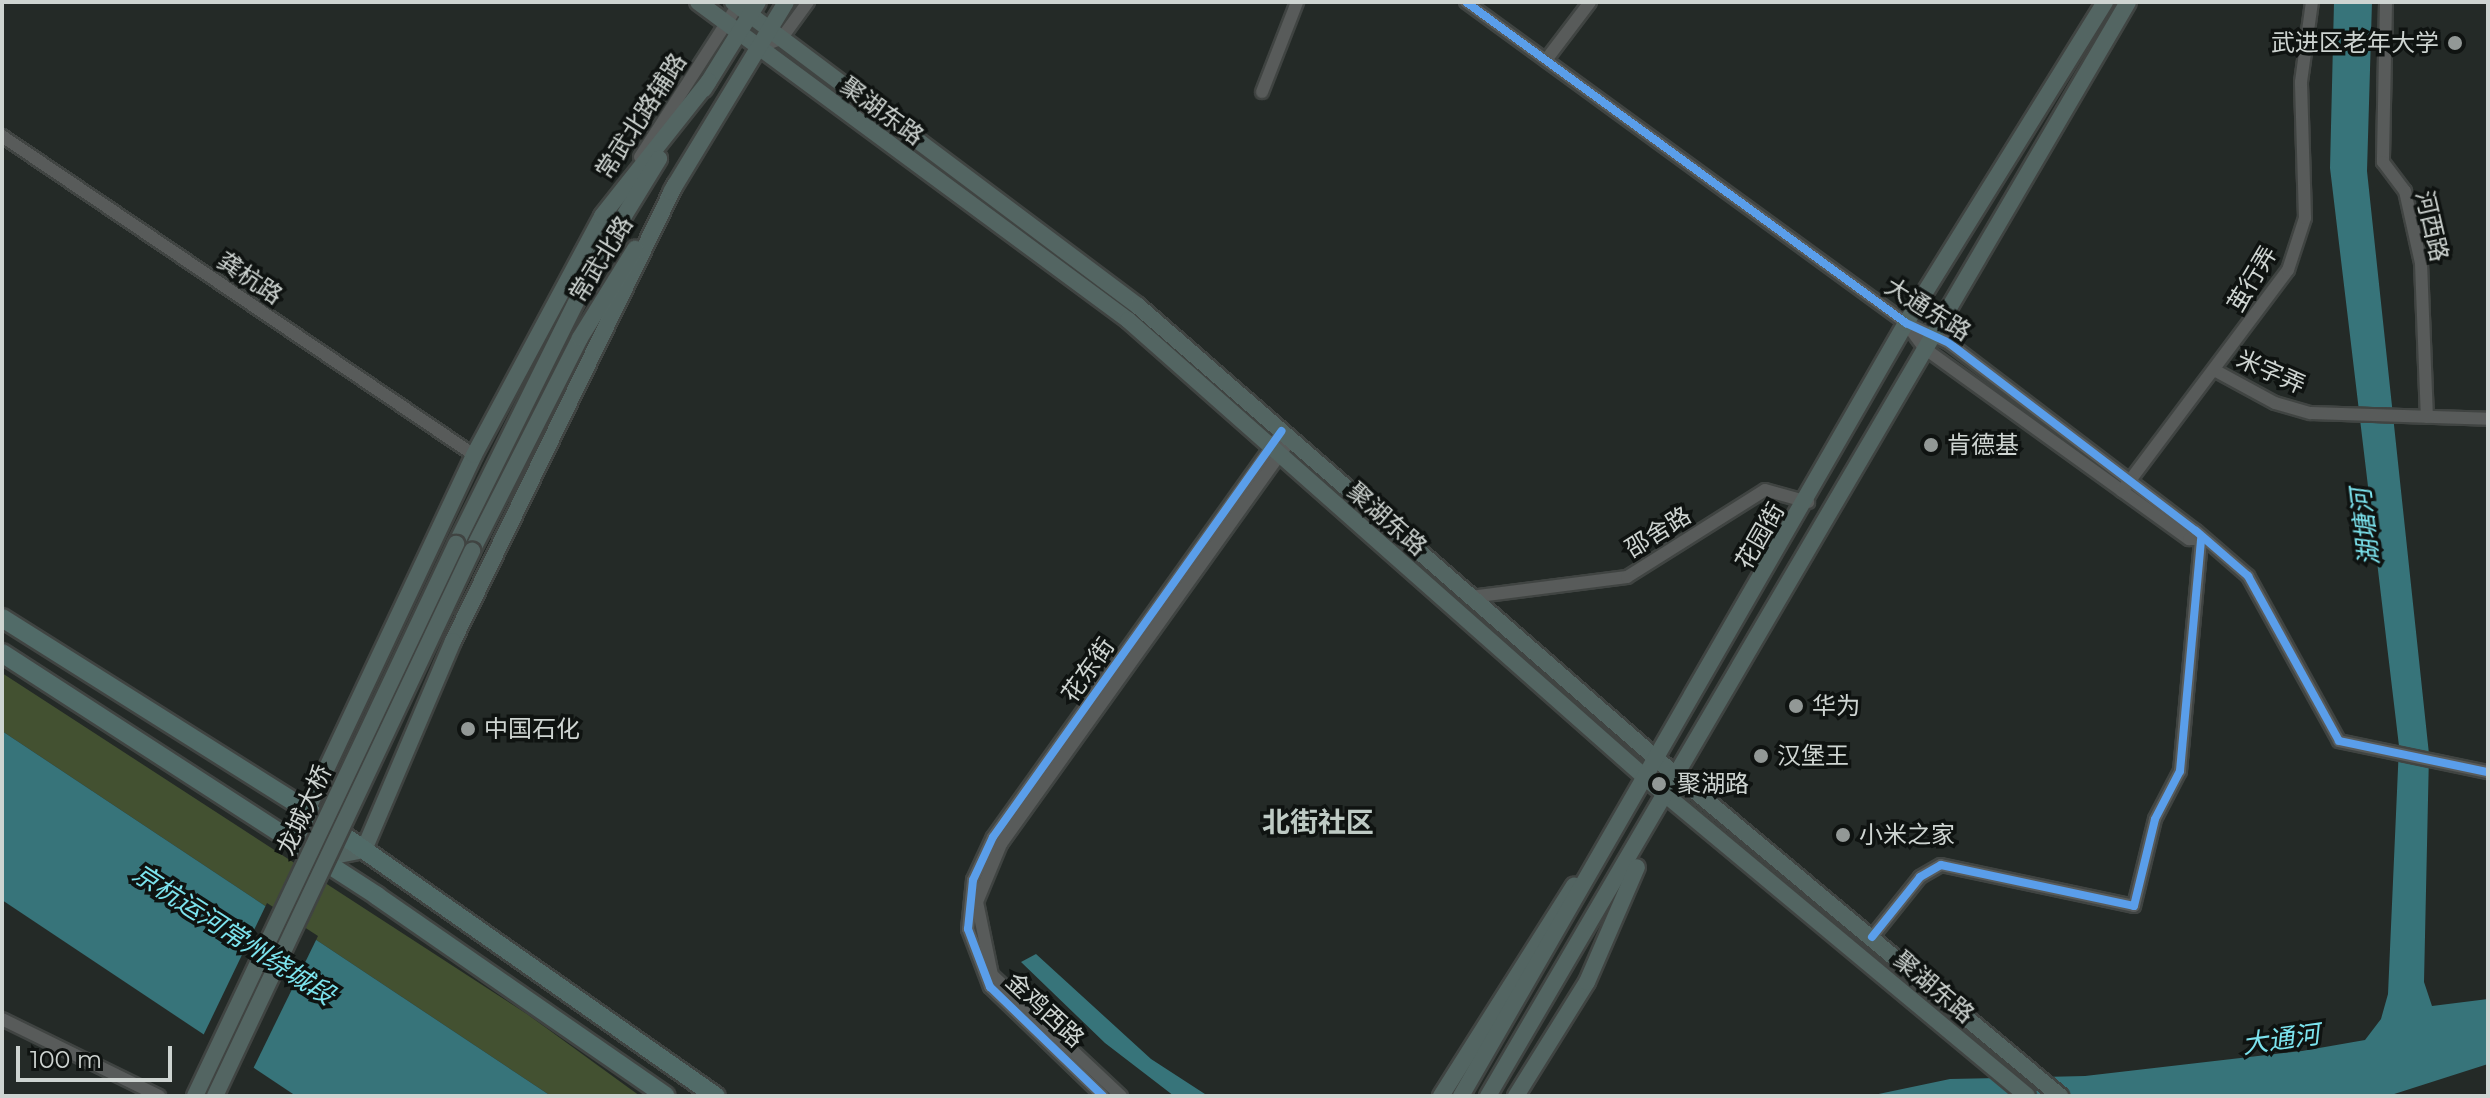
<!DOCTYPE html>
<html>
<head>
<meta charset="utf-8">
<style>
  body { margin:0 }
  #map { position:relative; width:2490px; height:1098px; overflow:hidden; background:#242a27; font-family:Montserrat,"Noto Sans SC",sans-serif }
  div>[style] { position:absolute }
  .green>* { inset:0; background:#435131 }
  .water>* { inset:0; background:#37747a }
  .pier>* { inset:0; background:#242a27 }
  .roads { filter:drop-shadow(2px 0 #404442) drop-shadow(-2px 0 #404442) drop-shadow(0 2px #404442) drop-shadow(0 -2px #404442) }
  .minor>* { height:12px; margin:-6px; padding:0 6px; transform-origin:6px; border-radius:6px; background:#585b5a }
  .major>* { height:16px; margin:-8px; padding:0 8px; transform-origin:8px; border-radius:8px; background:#536562 }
  .highway>* { height:18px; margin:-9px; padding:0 9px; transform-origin:9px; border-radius:9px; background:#516b68 }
  .bridges { filter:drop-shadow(2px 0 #404442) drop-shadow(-2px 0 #404442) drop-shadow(0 2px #404442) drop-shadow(0 -2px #404442) }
  .major-bridge>* { height:16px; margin:-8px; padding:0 8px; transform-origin:8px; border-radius:8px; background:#536562 }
  .cycleway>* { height:8px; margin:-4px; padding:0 4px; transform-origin:4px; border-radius:4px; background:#5a9eea }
  .dots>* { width:22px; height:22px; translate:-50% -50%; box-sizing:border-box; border:4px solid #0f1311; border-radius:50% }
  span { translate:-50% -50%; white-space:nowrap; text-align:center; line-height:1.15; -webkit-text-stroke:7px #0f1311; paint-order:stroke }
  .poi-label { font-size:24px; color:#ced4d1 }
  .right { translate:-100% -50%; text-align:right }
  .left { translate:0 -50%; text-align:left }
  .street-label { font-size:24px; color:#ced4d1 }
  .water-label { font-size:26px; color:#7ce3ee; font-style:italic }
  .quarter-label { font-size:28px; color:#becac4; font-weight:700 }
  .frame { position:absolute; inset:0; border:4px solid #ced4d1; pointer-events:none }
  .scale { position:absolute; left:16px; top:1046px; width:156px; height:36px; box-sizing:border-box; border:4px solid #ced4d1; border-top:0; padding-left:10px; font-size:24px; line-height:28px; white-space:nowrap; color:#ced4d1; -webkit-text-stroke:6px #0f1311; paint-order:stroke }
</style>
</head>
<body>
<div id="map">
  <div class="green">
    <div style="clip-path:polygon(2px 673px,527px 1014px,640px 1096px,551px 1096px,2px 731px)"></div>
  </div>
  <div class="water">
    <div style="clip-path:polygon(2334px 2px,2372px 2px,2367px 171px,2429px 754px,2424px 982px,2432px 1006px,2488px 999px,2488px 1064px,2388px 1096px,1869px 1096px,1950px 1079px,2085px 1076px,2302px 1051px,2365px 1040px,2381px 1019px,2388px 994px,2399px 746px,2330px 168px)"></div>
    <div style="clip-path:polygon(2px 731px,551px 1096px,296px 1096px,2px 900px)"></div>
    <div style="clip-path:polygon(1036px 954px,1151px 1059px,1208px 1096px,1174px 1096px,1105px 1043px,1021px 962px)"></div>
  </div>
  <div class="pier">
    <div style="clip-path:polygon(267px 903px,318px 936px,252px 1071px,202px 1038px)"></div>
  </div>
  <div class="roads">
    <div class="minor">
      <div style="left:1466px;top:2px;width:545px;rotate:36.11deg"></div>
      <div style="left:1906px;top:323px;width:47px;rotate:24.9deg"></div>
      <div style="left:1949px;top:343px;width:310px;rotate:37.3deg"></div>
      <div style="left:2196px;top:531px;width:69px;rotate:40.9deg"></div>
      <div style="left:2248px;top:576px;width:188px;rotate:61.1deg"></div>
      <div style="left:2339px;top:741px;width:152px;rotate:11.8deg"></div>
      <div style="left:2386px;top:2px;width:160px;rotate:91.1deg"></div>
      <div style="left:2383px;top:162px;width:36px;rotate:53deg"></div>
      <div style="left:2405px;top:191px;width:74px;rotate:77.5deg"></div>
      <div style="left:2421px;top:263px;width:154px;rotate:87.8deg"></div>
      <div style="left:757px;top:48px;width:26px;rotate:-21deg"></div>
      <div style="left:781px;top:39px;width:46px;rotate:-53.9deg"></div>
      <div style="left:1546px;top:60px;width:73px;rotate:-52.8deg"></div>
      <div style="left:1262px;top:92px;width:97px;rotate:-68.7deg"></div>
      <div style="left:2px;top:136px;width:570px;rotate:34.05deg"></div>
      <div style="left:640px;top:157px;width:184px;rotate:-57.2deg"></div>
      <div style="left:1906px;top:323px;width:31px;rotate:54deg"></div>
      <div style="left:1924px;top:348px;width:327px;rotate:35.8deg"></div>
      <div style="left:2189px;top:539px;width:12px"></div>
      <div style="left:2216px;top:371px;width:67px;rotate:28.5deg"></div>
      <div style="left:2275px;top:403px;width:37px;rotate:16deg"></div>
      <div style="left:2311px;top:413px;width:177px;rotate:1.9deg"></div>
      <div style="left:2122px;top:491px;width:276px;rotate:-53.1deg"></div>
      <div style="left:2288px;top:270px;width:55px;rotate:-71.9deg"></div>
      <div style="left:2305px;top:218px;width:136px;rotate:-91.7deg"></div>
      <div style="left:2301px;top:82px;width:81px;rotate:-82.2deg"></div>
      <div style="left:1471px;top:597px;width:157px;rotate:-7.3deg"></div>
      <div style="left:1627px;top:577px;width:163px;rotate:-32.2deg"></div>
      <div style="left:1765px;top:490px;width:45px;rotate:15.6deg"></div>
      <div style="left:1872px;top:937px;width:77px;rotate:-51.3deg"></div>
      <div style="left:1920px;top:877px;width:24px;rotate:-30deg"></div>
      <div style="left:1941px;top:865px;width:197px;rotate:12deg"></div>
      <div style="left:2134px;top:906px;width:89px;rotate:-76.4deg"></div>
      <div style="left:2155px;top:819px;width:54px;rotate:-62.5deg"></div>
      <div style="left:2180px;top:771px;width:233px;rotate:-84.8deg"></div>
      <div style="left:2px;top:1019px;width:175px;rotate:26.1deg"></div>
      <div style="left:1103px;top:1096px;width:157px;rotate:-136deg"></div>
      <div style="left:990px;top:987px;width:62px;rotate:-110.8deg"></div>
      <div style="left:968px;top:929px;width:49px;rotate:-84.2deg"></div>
      <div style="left:973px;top:880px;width:47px;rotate:-65.1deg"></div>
      <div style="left:993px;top:837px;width:488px;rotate:-54.5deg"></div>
      <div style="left:1121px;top:1096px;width:177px;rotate:-136.8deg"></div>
      <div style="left:992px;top:975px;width:75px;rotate:-101.6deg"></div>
      <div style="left:977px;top:902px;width:63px;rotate:-67.5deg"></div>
      <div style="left:1001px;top:844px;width:498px;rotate:-54.4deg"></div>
    </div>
    <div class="major">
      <div style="left:698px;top:2px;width:535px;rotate:36.48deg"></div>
      <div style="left:1128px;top:320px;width:694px;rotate:41.5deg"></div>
      <div style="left:1648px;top:780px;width:493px;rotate:39.8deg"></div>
      <div style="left:733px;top:2px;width:506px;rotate:36.89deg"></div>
      <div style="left:1138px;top:306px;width:692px;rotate:41.13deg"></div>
      <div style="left:1659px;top:761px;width:523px;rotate:39.88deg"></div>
      <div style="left:704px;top:89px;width:102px;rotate:-58.2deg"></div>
      <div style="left:675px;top:185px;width:507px;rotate:115.96deg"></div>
      <div style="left:453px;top:641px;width:227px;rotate:113.1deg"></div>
      <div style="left:364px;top:850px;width:46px;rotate:168.7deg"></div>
      <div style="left:319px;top:859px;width:50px;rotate:-103.8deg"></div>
      <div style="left:307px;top:810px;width:392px;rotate:-64.8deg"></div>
      <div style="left:474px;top:455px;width:271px;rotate:-61.8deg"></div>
      <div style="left:602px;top:216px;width:172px;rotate:-51.6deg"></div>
      <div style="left:671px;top:192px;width:222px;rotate:-58.8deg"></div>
      <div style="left:456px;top:544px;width:317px;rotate:-63.6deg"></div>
      <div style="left:597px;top:260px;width:119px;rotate:-58.5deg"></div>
      <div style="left:472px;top:551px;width:239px;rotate:-63.1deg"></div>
      <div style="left:580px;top:338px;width:105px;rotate:-58.3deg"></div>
      <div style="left:1441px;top:1096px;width:249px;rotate:-57.7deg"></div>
      <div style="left:1461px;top:1096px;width:892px;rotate:-60.07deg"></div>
      <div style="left:1906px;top:323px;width:378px;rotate:-58.2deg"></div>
      <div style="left:1488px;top:1096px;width:1267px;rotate:-59.67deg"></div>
      <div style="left:1516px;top:1096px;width:134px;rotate:-58.1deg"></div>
      <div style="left:1587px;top:982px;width:125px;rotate:-66.5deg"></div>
    </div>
    <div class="highway">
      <div style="left:2px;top:618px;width:360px;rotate:32.2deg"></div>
      <div style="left:307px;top:810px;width:499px;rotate:35deg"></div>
      <div style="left:2px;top:653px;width:447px;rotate:32.9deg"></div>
      <div style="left:377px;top:896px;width:351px;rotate:34.7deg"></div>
    </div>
  </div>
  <div class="bridges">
    <div class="major-bridge">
      <div style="left:195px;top:1096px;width:611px;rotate:-64.69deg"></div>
      <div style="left:215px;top:1096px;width:603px;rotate:-64.75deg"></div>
    </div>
  </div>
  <div class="cycleway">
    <div style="left:1466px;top:2px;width:545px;rotate:36.11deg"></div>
    <div style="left:1906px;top:323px;width:47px;rotate:24.9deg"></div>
    <div style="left:1949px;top:343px;width:310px;rotate:37.3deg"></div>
    <div style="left:2196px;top:531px;width:69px;rotate:40.9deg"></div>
    <div style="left:2248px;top:576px;width:188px;rotate:61.1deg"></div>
    <div style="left:2339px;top:741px;width:152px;rotate:11.8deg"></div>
    <div style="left:1872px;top:937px;width:77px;rotate:-51.3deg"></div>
    <div style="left:1920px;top:877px;width:24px;rotate:-30deg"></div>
    <div style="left:1941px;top:865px;width:197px;rotate:12deg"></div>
    <div style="left:2134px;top:906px;width:89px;rotate:-76.4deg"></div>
    <div style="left:2155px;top:819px;width:54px;rotate:-62.5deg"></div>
    <div style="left:2180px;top:771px;width:233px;rotate:-84.8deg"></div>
    <div style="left:1103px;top:1096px;width:157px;rotate:-136deg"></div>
    <div style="left:990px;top:987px;width:62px;rotate:-110.8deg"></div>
    <div style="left:968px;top:929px;width:49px;rotate:-84.2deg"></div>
    <div style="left:973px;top:880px;width:47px;rotate:-65.1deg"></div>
    <div style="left:993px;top:837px;width:498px;rotate:-54.6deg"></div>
  </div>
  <div class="dots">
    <div style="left:2455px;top:43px;background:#929896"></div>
    <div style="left:1931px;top:445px;background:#929896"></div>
    <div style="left:1796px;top:706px;background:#929896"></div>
    <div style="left:468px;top:729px;background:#929896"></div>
    <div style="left:1761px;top:756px;background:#929896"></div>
    <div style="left:1659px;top:784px;background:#929896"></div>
    <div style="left:1843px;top:835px;background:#929896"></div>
  </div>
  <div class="poi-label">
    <span class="right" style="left:2439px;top:43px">武进区老年大学</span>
    <span class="left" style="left:1947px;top:445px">肯德基</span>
    <span class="left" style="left:1812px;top:706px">华为</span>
    <span class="left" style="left:484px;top:729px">中国石化</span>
    <span class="left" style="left:1777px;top:756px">汉堡王</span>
    <span class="left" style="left:1677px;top:784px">聚湖路</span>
    <span class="left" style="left:1859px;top:835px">小米之家</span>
  </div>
  <div class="street-label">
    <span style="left:882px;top:111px;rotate:36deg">聚湖东路</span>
    <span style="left:641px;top:116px;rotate:-57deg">常武北路辅路</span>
    <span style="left:2432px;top:226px;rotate:77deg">河西路</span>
    <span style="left:601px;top:259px;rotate:-58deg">常武北路</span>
    <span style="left:250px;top:278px;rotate:34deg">龚杭路</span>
    <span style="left:2252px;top:279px;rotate:-59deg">茧行弄</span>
    <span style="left:1928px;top:309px;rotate:32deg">大通东路</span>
    <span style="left:2271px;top:372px;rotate:24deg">米字弄</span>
    <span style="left:1387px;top:519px;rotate:41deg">聚湖东路</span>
    <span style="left:1658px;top:532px;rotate:-32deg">邵舍路</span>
    <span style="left:1760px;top:536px;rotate:-60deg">花园街</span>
    <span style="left:1088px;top:670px;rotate:-55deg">花东街</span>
    <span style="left:304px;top:810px;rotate:-65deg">龙城大桥</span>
    <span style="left:1934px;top:987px;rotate:40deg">聚湖东路</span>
    <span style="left:1045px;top:1010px;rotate:43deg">金鸡西路</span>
  </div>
  <div class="water-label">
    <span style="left:2366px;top:527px;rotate:-97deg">湖塘河</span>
    <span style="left:233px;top:935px;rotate:33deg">京杭运河常州绕城段</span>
    <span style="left:2281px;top:1040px;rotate:-8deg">大通河</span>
  </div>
  <div class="quarter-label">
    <span style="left:1318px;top:822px">北街社区</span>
  </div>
  <div class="frame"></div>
  <div class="scale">100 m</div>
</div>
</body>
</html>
